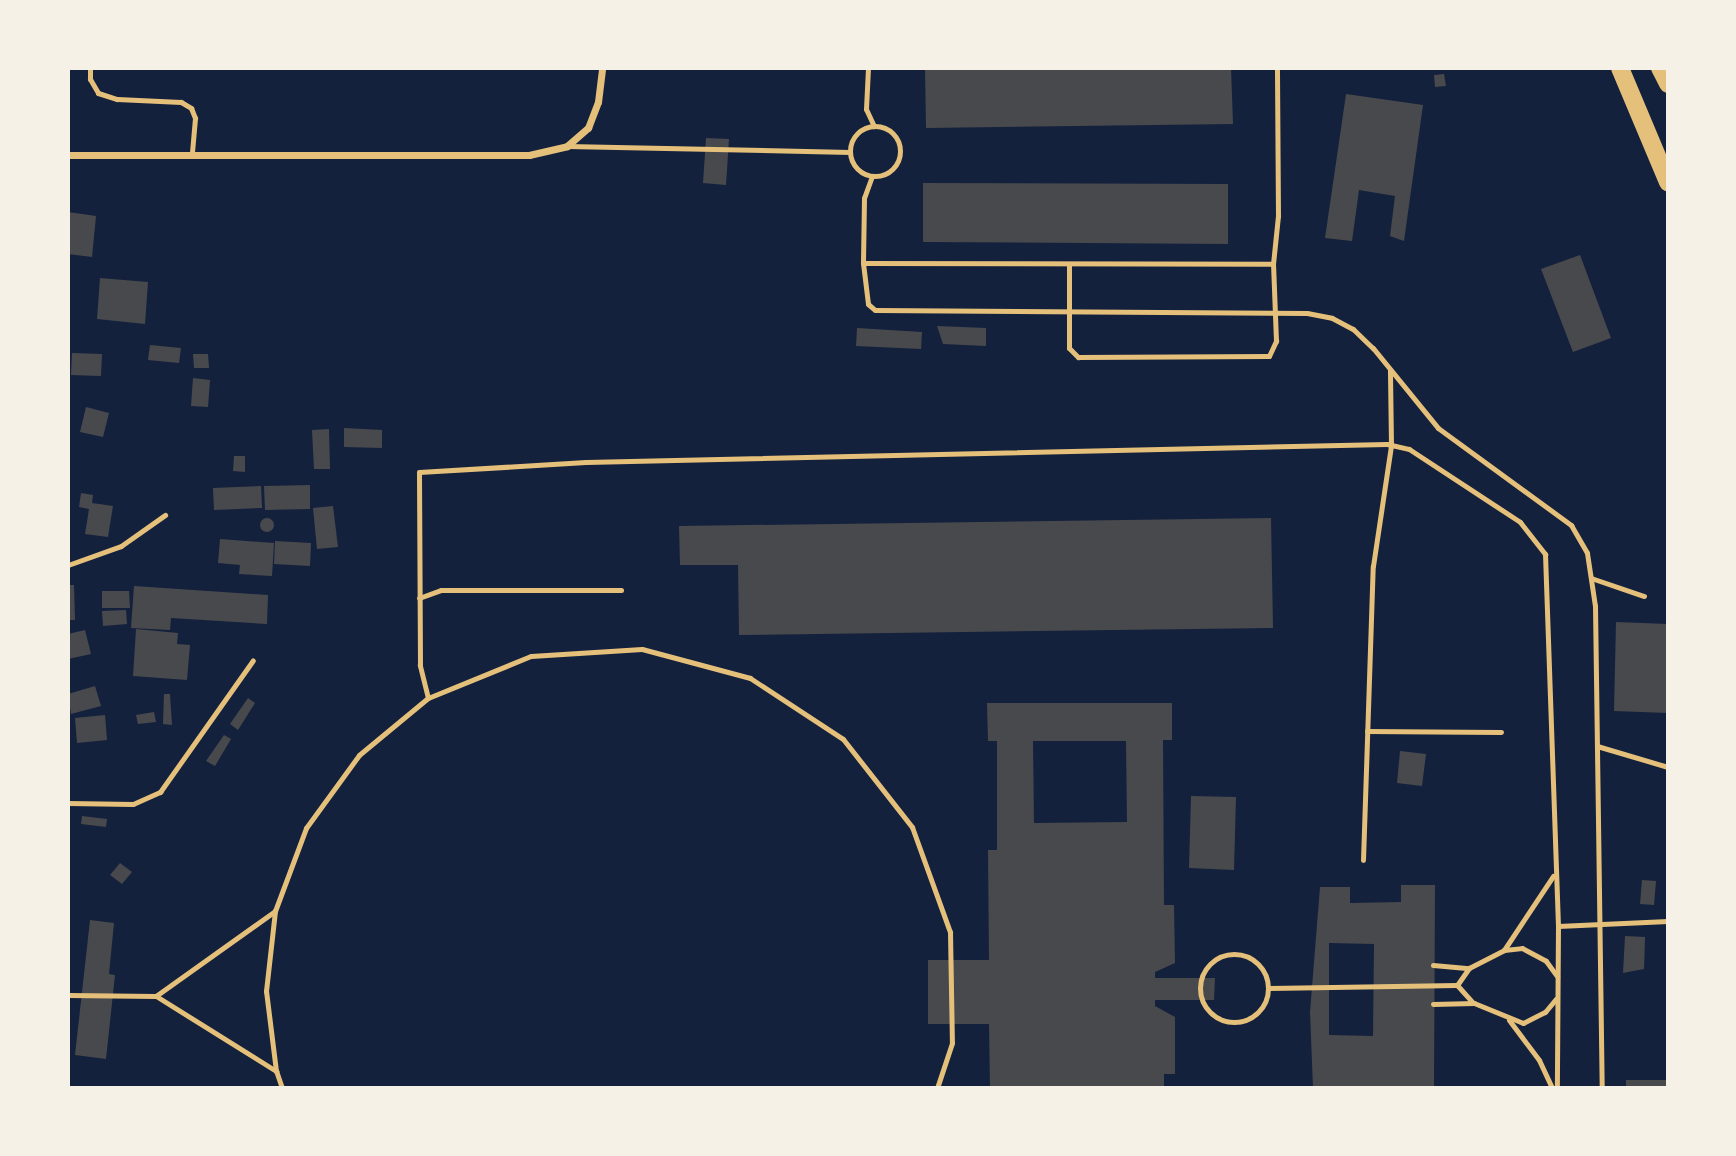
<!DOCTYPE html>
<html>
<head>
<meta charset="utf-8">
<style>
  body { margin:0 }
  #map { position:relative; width:1736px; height:1156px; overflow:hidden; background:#14213d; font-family:"DejaVu Sans",sans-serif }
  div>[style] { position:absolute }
  .building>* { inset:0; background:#48494c }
  .round { border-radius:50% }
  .service>* { height:5px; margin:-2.5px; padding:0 2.5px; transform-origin:2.5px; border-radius:2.5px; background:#e5c07b }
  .service>.ring { margin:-2.5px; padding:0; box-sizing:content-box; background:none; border:5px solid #e5c07b; border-radius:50% }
  .minor>* { height:7px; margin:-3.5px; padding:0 3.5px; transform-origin:3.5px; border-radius:3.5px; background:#e5c07b }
  .primary>* { height:18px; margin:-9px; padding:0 9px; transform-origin:9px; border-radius:9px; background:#e5c07b }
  span { translate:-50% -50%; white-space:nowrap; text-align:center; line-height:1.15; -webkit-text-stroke:7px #f6f1e7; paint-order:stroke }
  .frame { position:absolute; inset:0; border:70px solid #f6f1e7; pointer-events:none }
</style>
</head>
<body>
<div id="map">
  <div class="building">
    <div style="clip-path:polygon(925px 68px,1231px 68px,1233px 124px,926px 128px)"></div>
    <div style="clip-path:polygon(1444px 74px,1446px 86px,1435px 87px,1434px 75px)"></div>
    <div style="clip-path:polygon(1346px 94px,1423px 105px,1404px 241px,1390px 236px,1395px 196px,1359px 190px,1352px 241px,1325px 238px)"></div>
    <div style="clip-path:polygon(706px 138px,729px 139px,726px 185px,703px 183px)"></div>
    <div style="clip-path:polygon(923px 183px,1228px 184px,1228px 244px,923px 242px)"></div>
    <div style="clip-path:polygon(68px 212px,96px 216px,92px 257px,68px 254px)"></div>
    <div style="clip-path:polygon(1580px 255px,1611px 338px,1573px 352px,1541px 269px)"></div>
    <div style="clip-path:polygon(100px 278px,148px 282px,145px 324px,97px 319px)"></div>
    <div style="clip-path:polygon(937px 326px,986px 328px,986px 346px,943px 344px)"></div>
    <div style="clip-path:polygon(857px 328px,922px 332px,921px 349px,856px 346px)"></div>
    <div style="clip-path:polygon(150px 345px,181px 348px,179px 363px,148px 360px)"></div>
    <div style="clip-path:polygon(72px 353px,102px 354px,101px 376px,71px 375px)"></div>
    <div style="clip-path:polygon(193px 354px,208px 354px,209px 368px,194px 368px)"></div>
    <div style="clip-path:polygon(193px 378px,210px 380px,208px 407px,191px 406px)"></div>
    <div style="clip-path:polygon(86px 407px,109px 413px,103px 437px,80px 432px)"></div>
    <div style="clip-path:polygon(344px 428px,382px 430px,382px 448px,344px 447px)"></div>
    <div style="clip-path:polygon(329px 429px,330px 469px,314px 469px,312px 430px)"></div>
    <div style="clip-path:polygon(234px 456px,245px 456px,245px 472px,233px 471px)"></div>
    <div style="clip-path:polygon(310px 485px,310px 509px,265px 510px,264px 486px)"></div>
    <div style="clip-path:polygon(261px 486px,262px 508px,214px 510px,213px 488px)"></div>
    <div style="clip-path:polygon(81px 493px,93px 495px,92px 503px,113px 506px,108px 537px,85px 534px,89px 509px,79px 507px)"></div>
    <div style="clip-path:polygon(333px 506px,338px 547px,317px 549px,313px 508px)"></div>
    <div class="round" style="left:260px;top:518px;width:14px;height:14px"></div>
    <div style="clip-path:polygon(1271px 518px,1273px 628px,739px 635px,738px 565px,680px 565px,679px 526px)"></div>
    <div style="clip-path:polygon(220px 539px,274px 543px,272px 576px,239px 574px,240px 565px,218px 563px)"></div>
    <div style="clip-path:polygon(275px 541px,311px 543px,310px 566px,274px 564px)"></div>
    <div style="clip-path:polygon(68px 585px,74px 585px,75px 620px,68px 620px)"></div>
    <div style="clip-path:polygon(134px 586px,268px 595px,267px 624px,171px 618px,170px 630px,131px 628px)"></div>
    <div style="clip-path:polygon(102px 591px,129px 591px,130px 608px,102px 608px)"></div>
    <div style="clip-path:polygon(126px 610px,127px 624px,103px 626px,102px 611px)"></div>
    <div style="clip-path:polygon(1616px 622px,1668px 624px,1668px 713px,1614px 711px)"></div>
    <div style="clip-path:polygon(136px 629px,178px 633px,177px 644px,190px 645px,187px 680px,133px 676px)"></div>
    <div style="clip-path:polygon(85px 630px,91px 654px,68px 659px,68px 634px)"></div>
    <div style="clip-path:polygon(95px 686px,101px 706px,71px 714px,68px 694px)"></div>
    <div style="clip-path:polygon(164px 694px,170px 694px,172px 725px,163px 724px)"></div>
    <div style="clip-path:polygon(248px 698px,255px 703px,238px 730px,230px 724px)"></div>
    <div style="clip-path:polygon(evenodd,987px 703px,1172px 703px,1172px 740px,1163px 740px,1164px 905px,1174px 905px,1175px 963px,1155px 972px,1155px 978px,1215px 978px,1214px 1000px,1155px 1000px,1155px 1006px,1175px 1017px,1175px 1074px,1164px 1074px,1164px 1088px,990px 1088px,989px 1024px,928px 1024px,928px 960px,989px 960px,988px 850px,997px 850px,997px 741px,988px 741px,987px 703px,1033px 741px,1126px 741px,1127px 822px,1034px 823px,1033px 741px)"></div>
    <div style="clip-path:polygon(154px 712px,156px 722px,138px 724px,136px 715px)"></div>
    <div style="clip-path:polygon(105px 715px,107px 740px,77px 743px,75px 718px)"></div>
    <div style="clip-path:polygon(224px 735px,231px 739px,215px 766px,206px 761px)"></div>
    <div style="clip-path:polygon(1400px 751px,1426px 754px,1422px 786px,1397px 783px)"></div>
    <div style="clip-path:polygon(1191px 796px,1236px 797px,1234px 870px,1189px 868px)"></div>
    <div style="clip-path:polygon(82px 816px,107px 819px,106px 827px,81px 824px)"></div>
    <div style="clip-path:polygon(120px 863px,132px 872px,122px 884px,110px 875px)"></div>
    <div style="clip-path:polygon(1642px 880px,1656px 881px,1654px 905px,1640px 904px)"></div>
    <div style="clip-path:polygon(evenodd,1401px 885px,1435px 885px,1434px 1088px,1313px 1088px,1310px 1012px,1320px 887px,1350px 887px,1350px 903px,1401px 902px,1401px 885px,1329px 943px,1374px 944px,1373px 1036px,1329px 1035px,1329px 943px)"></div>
    <div style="clip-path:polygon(90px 920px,114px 923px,109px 974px,115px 975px,106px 1059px,75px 1055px)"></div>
    <div style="clip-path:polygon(1625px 936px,1645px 937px,1644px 969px,1623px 973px)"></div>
    <div style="clip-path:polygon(1626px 1080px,1668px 1080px,1668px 1088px,1626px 1088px)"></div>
  </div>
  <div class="service">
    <div style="left:90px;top:68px;width:11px;rotate:90deg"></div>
    <div style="left:90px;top:79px;width:16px;rotate:60deg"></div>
    <div style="left:98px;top:93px;width:20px;rotate:18deg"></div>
    <div style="left:117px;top:99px;width:64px;rotate:2.7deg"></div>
    <div style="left:181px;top:102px;width:12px;rotate:31deg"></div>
    <div style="left:191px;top:108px;width:11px;rotate:68deg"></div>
    <div style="left:195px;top:118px;width:37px;rotate:95deg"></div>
    <div style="left:868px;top:68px;width:41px;rotate:92.8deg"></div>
    <div style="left:866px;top:109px;width:19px;rotate:65deg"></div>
    <div class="ring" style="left:850px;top:126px;width:45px;height:45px"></div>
    <div style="left:567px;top:146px;width:283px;rotate:1.2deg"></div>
    <div style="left:872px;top:176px;width:23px;rotate:110deg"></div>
    <div style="left:864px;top:198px;width:65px;rotate:90.9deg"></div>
    <div style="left:863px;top:263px;width:41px;rotate:83deg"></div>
    <div style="left:868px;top:304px;width:9px;rotate:41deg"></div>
    <div style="left:875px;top:310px;width:432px;rotate:0.4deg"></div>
    <div style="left:1307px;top:313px;width:25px;rotate:11deg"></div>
    <div style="left:1332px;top:318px;width:24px;rotate:28deg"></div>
    <div style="left:1353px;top:329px;width:28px;rotate:44deg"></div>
    <div style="left:1373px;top:348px;width:103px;rotate:50.9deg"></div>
    <div style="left:1438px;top:428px;width:165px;rotate:36.1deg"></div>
    <div style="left:1571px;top:525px;width:32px;rotate:60deg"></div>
    <div style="left:1587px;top:553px;width:54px;rotate:81.4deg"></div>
    <div style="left:1595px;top:606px;width:482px;rotate:89.2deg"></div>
    <div style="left:863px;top:263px;width:410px;rotate:0.1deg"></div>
    <div style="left:1069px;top:264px;width:84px;rotate:90deg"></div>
    <div style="left:1069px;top:348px;width:13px;rotate:45deg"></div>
    <div style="left:1078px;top:357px;width:191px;rotate:-0.3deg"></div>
    <div style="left:1269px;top:356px;width:17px;rotate:-65deg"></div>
    <div style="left:1276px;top:341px;width:77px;rotate:-92.2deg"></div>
    <div style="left:1273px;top:264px;width:48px;rotate:-84.1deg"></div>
    <div style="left:1278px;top:216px;width:148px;rotate:-90.4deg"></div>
    <div style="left:68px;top:565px;width:56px;rotate:-19.7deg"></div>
    <div style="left:121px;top:546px;width:54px;rotate:-35.2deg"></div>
    <div style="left:1591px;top:578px;width:56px;rotate:18.8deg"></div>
    <div style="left:419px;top:598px;width:23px;rotate:-20deg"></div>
    <div style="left:441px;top:590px;width:180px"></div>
    <div style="left:428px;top:698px;width:34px;rotate:-104deg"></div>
    <div style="left:420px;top:665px;width:193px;rotate:-90.3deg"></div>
    <div style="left:419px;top:472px;width:167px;rotate:-3.4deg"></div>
    <div style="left:586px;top:462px;width:801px;rotate:-1.29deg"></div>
    <div style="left:1387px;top:444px;width:23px;rotate:13deg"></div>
    <div style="left:1409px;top:449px;width:133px;rotate:33.3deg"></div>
    <div style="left:1520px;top:522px;width:41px;rotate:52deg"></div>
    <div style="left:1545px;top:554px;width:372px;rotate:88deg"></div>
    <div style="left:1558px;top:926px;width:162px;rotate:90.4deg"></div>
    <div style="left:1367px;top:731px;width:134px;rotate:0.4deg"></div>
    <div style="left:1597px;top:746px;width:74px;rotate:16.5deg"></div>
    <div style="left:68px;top:803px;width:65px;rotate:0.9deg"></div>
    <div style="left:133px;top:804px;width:30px;rotate:-24deg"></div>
    <div style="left:160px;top:792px;width:161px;rotate:-54.8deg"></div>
    <div style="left:1363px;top:860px;width:294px;rotate:-88.1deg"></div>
    <div style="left:1373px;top:566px;width:122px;rotate:-81.5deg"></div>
    <div style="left:1391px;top:445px;width:75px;rotate:-90.8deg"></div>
    <div style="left:275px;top:911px;width:146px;rotate:144.5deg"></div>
    <div style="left:156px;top:996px;width:142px;rotate:32deg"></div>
    <div style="left:1558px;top:926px;width:110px;rotate:-2.6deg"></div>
    <div style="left:1504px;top:950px;width:89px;rotate:-56.5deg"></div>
    <div class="ring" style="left:1200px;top:954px;width:63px;height:63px"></div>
    <div style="left:1433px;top:965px;width:36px;rotate:5deg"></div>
    <div style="left:1469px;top:968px;width:39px;rotate:-27deg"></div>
    <div style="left:1504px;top:950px;width:18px;rotate:-6deg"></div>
    <div style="left:1522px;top:948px;width:27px;rotate:28deg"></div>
    <div style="left:1546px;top:961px;width:19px;rotate:54deg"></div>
    <div style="left:1469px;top:968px;width:21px;rotate:125deg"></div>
    <div style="left:1457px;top:985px;width:24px;rotate:48deg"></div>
    <div style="left:1268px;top:988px;width:189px;rotate:-0.9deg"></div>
    <div style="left:68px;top:995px;width:88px;rotate:0.7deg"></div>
    <div style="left:1433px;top:1004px;width:41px;rotate:-1.4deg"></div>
    <div style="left:1474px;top:1003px;width:53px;rotate:22.2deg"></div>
    <div style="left:1523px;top:1023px;width:25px;rotate:-27deg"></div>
    <div style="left:1545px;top:1012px;width:17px;rotate:-50deg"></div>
    <div style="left:1509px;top:1020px;width:50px;rotate:53.1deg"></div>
    <div style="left:1539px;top:1060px;width:31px;rotate:65deg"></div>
    <div style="left:282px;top:1088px;width:18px;rotate:-109deg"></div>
    <div style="left:276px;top:1071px;width:81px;rotate:-97.1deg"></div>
    <div style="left:266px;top:991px;width:81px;rotate:-83.6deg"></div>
    <div style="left:275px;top:911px;width:89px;rotate:-69.5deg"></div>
    <div style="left:306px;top:828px;width:90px;rotate:-54deg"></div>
    <div style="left:359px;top:755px;width:89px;rotate:-39.6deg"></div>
    <div style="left:428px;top:698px;width:111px;rotate:-22.2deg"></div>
    <div style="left:531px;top:656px;width:111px;rotate:-3.6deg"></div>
    <div style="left:642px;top:649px;width:112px;rotate:15deg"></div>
    <div style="left:750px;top:678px;width:111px;rotate:33.3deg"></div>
    <div style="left:843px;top:739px;width:112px;rotate:51.9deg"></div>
    <div style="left:912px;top:827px;width:112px;rotate:70.1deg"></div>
    <div style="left:950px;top:932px;width:111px;rotate:89deg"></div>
    <div style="left:952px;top:1043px;width:47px;rotate:108.4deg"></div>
  </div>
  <div class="minor">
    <div style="left:68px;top:155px;width:461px"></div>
    <div style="left:529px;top:155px;width:39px;rotate:-13deg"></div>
    <div style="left:567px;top:146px;width:28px;rotate:-41deg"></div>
    <div style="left:588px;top:128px;width:28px;rotate:-69deg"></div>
    <div style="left:598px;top:102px;width:34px;rotate:-83deg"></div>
  </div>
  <div class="primary">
    <div style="left:1620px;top:68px;width:124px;rotate:67.2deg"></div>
    <div style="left:1660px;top:68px;width:18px;rotate:63deg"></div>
  </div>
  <div class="frame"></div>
</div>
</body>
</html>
